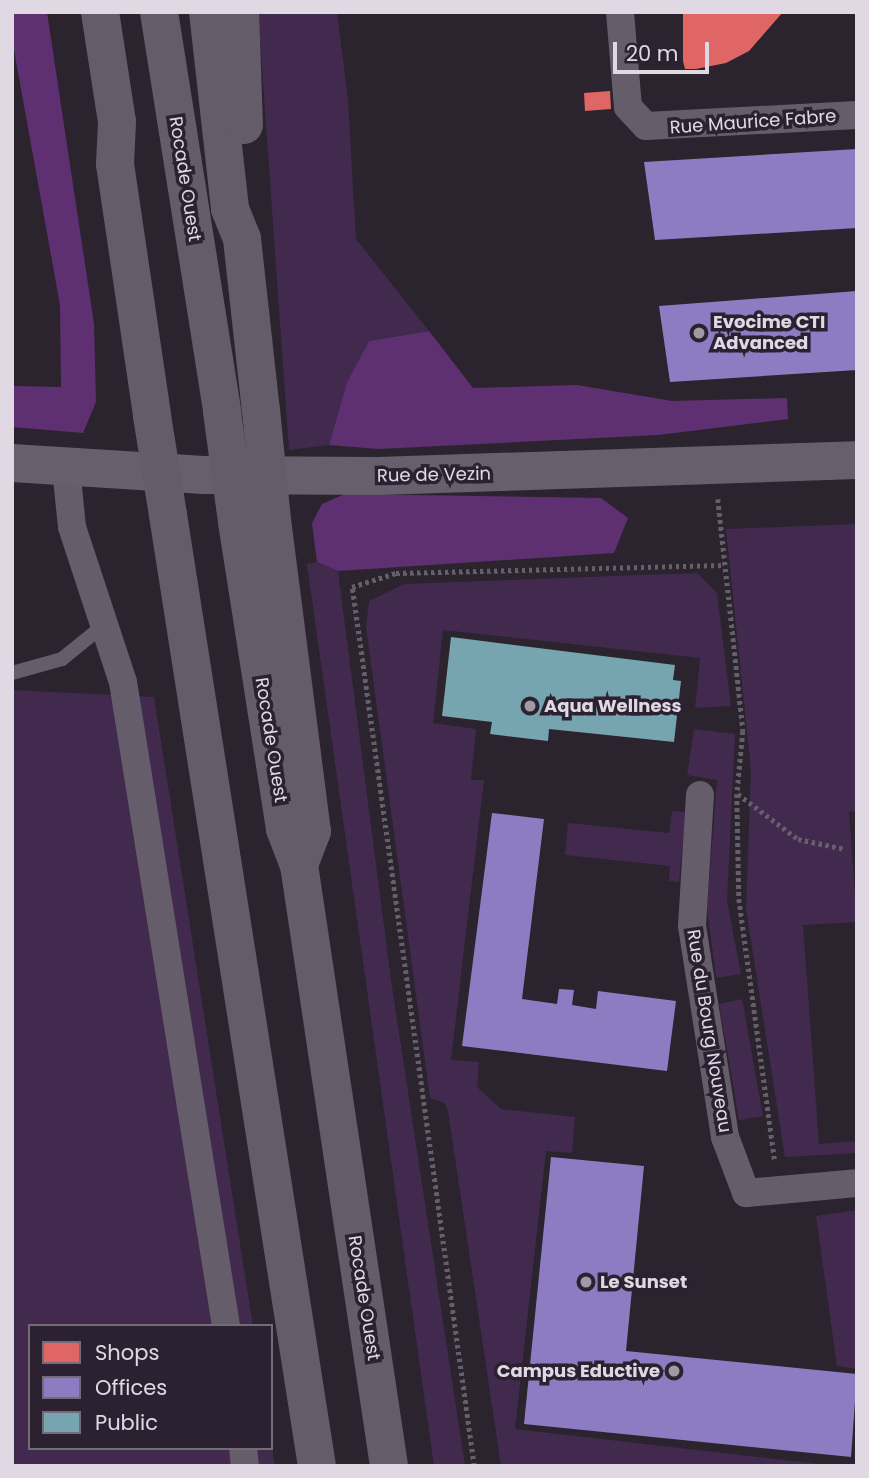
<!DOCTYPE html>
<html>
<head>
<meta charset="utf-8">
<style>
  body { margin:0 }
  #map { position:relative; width:869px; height:1478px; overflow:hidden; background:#2b242e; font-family:Poppins,sans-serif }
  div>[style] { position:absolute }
  .green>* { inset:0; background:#42294e }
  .forest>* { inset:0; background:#5e3071 }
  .shops>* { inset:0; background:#e06666 }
  .offices>* { inset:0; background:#8e7cc3 }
  .public>* { inset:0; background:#76a5af }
  .path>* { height:4.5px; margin-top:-2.25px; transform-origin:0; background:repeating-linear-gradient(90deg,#655f69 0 3.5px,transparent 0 7px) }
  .service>* { height:14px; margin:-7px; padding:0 7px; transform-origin:7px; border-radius:7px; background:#655d69 }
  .minor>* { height:28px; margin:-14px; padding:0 14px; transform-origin:14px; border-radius:14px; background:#655d69 }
  .secondary>* { height:38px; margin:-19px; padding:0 19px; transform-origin:19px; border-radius:19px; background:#67606c }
  .trunk>* { height:38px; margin:-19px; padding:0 19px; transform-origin:19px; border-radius:19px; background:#645c68 }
  .trunk-bridge>* { height:38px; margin:-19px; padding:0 19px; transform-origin:19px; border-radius:19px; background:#645c68 }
  .dots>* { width:19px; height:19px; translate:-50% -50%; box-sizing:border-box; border:4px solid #2c2131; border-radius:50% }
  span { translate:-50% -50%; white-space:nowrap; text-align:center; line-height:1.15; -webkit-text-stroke:7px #2c2131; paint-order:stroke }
  .street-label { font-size:18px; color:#e0d9e4 }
  .poi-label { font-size:18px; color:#e0d9e4; font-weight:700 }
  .left { translate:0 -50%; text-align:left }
  .right { translate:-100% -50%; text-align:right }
  .frame { position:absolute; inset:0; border:14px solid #e0d9e4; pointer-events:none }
  .legend { position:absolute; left:28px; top:1324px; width:245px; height:126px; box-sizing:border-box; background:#2c2131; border:2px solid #746b79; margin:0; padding:9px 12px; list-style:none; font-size:21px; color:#e0d9e4 }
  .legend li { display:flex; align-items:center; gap:14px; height:35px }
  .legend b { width:35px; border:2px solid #746b79 }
  .scale { position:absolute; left:613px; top:42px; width:96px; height:32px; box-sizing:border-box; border:4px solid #e0d9e4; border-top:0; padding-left:9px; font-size:21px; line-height:24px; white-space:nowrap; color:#e0d9e4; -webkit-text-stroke:5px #2c2131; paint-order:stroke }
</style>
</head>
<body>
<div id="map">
  <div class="green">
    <div style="clip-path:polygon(258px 12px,337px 12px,348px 100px,356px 239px,429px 331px,369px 341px,347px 382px,329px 445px,289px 450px)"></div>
    <div style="clip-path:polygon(857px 524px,857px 811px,849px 812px,857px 922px,803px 925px,819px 1144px,857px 1141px,857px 1153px,785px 1157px,746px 909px,751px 770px,726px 529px)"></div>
    <div style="clip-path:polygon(317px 562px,338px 571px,391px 980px,465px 1466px,434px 1466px,307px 564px)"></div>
    <div style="clip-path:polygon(697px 573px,717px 593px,731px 706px,695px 708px,700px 658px,443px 630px,433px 723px,476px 729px,471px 780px,484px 780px,451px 1060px,479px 1062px,477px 1087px,501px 1109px,575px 1117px,572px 1153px,546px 1151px,515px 1429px,836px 1466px,501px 1466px,448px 1111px,445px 1103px,430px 1098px,366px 627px,369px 601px,404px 584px)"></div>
    <div style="clip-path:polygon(12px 690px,154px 697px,253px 1326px,30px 1326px,30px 1448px,271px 1448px,271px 1441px,275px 1466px,12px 1466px)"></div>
    <div style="clip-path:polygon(694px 729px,735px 734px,727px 901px,741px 974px,716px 978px,707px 907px,717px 780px,687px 775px)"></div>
    <div style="clip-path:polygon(672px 811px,686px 812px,679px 882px,669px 881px,670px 866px,565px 855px,568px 823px,669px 833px)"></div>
    <div style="clip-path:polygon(742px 999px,763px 1116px,739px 1120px,719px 1004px)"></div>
    <div style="clip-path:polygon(857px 1210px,857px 1369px,837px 1366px,816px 1216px)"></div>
  </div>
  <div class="forest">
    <div style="clip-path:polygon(12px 12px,47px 12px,94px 324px,96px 402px,83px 433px,12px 427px,12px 386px,61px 387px,60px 305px,12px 39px)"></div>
    <div style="clip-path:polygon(429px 331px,473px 388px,577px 385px,672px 401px,787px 398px,788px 419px,658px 435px,379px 449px,329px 445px,347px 382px,369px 341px)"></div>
    <div style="clip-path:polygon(345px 494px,601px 498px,628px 518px,614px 553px,338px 571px,317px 562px,312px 523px,322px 504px)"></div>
  </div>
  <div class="shops">
    <div style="clip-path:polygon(683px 12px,783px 12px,749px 51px,726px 63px,696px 69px,685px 69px,683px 61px)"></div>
    <div style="clip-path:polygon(610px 91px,611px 109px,585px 111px,584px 93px)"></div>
  </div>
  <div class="offices">
    <div style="clip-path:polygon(857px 149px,857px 228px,655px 240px,644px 162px)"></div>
    <div style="clip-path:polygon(857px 291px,857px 370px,670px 382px,659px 306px)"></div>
    <div style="clip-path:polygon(492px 813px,544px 819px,522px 999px,557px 1004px,559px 989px,574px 990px,572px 1005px,596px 1009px,598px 991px,676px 1001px,667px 1071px,462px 1046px)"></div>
    <div style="clip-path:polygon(551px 1157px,644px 1166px,626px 1351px,857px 1374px,851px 1457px,524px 1424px)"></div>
  </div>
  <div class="public">
    <div style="clip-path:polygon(451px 637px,675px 665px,673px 680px,681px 681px,674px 742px,549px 729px,548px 741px,490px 734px,492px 722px,442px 716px)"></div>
  </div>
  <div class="path">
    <div style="left:718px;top:499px;width:233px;rotate:83.8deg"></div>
    <div style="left:743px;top:731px;width:63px;rotate:95.4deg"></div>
    <div style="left:737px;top:794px;width:105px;rotate:88.9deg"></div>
    <div style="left:739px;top:899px;width:264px;rotate:82.2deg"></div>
    <div style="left:738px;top:794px;width:75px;rotate:36.9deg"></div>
    <div style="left:798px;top:839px;width:48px;rotate:12deg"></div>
    <div style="left:474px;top:1466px;width:887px;rotate:-97.9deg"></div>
    <div style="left:352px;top:587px;width:46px;rotate:-17.7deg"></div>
    <div style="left:396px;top:573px;width:328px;rotate:-1.4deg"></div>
  </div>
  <div class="service">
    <div style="left:12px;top:673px;width:52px;rotate:-15.6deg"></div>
    <div style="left:62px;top:659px;width:55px;rotate:-39.1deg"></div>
  </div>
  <div class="minor">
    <div style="left:620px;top:12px;width:95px;rotate:85.2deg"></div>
    <div style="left:628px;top:107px;width:26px;rotate:47deg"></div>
    <div style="left:646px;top:126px;width:211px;rotate:-3deg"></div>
    <div style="left:66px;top:468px;width:59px;rotate:84.2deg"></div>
    <div style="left:72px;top:527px;width:163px;rotate:71.8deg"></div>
    <div style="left:123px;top:682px;width:652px;rotate:80.91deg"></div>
    <div style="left:700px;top:795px;width:131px;rotate:93.5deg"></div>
    <div style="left:692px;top:926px;width:214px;rotate:81.1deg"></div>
    <div style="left:725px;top:1137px;width:60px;rotate:69.4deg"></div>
    <div style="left:746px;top:1193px;width:111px;rotate:-5.1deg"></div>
    <div style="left:243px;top:1448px;width:18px;rotate:84deg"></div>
  </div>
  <div class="secondary">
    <div style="left:12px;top:463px;width:192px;rotate:3.6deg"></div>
    <div style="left:204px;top:475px;width:174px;rotate:0.3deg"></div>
    <div style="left:378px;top:476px;width:479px;rotate:-1.9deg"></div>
  </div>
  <div class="trunk">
    <div style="left:100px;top:12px;width:111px;rotate:81.2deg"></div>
    <div style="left:117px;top:122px;width:42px;rotate:92.7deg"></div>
    <div style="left:115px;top:164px;width:255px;rotate:81.6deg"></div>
    <div style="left:159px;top:12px;width:405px;rotate:81deg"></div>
    <div style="left:208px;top:12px;width:198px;rotate:83.6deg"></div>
    <div style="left:230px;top:209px;width:32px;rotate:68deg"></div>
    <div style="left:242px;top:239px;width:172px;rotate:83.7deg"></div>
    <div style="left:240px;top:12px;width:113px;rotate:88deg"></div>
    <div style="left:168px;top:515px;width:963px;rotate:81.1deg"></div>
    <div style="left:272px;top:520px;width:314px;rotate:82.7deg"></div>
    <div style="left:312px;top:831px;width:31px;rotate:111deg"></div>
    <div style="left:237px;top:522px;width:311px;rotate:81.1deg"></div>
    <div style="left:285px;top:829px;width:39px;rotate:69deg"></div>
    <div style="left:299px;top:865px;width:608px;rotate:81.48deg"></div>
  </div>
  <div class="trunk-bridge">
    <div style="left:261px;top:410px;width:111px;rotate:84.3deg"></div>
    <div style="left:222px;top:412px;width:111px;rotate:82.2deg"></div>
    <div style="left:152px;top:416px;width:100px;rotate:80.8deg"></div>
  </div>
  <div class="dots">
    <div style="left:699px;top:333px;background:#a19aa4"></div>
    <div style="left:530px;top:706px;background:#a19aa4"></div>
    <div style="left:586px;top:1282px;background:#a19aa4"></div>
    <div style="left:674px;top:1371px;background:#a19aa4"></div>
  </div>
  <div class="street-label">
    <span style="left:753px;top:122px;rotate:-4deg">Rue Maurice Fabre</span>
    <span style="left:185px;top:179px;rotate:81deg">Rocade Ouest</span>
    <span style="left:434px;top:475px;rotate:-1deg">Rue de Vezin</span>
    <span style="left:271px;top:740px;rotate:81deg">Rocade Ouest</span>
    <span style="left:709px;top:1031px;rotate:81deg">Rue du Bourg Nouveau</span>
    <span style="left:364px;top:1298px;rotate:81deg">Rocade Ouest</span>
  </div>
  <div class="poi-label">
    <span class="left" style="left:713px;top:333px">Evocime CTI<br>Advanced</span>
    <span class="left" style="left:544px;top:706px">Aqua Wellness</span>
    <span class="left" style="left:600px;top:1282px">Le Sunset</span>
    <span class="right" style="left:660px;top:1371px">Campus Eductive</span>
  </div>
  <div class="frame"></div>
  <ul class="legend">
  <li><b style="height:19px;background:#e06666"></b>Shops</li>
  <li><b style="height:19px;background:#8e7cc3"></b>Offices</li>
  <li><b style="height:19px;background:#76a5af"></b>Public</li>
  </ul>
  <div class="scale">20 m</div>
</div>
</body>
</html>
